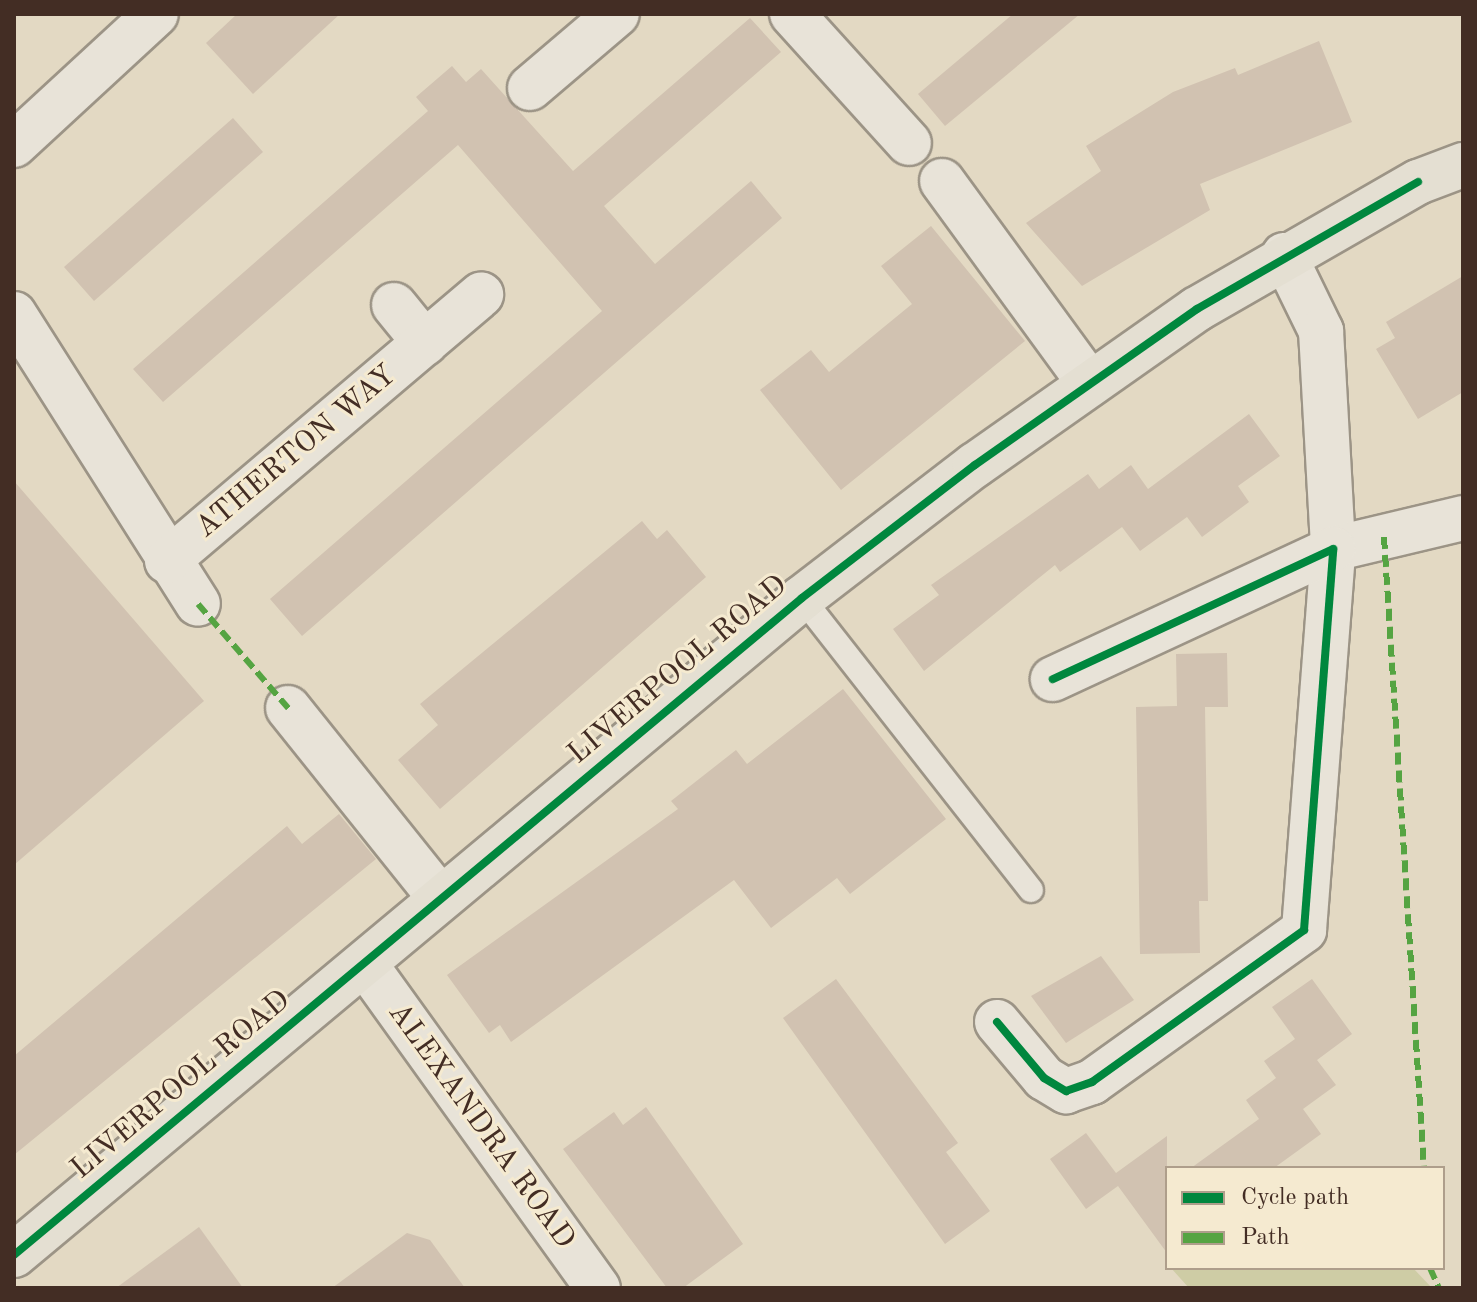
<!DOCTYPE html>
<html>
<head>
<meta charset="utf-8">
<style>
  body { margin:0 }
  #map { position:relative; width:1477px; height:1302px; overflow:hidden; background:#e3d9c3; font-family:"Old Standard TT",serif }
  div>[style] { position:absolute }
  .green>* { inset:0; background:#cecca5 }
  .building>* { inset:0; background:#d1c2b1 }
  .roads { filter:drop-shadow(2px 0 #9c9486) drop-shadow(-2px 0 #9c9486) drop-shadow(0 2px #9c9486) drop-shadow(0 -2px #9c9486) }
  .service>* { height:24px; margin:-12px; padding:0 12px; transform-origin:12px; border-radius:12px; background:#e8e3d8 }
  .minor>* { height:44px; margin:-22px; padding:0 22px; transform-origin:22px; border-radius:22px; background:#e8e3d8 }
  .primary>* { height:44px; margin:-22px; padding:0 22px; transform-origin:22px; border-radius:22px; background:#e4dfd2 }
  .quiet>* { height:6px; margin-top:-3px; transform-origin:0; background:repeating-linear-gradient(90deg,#55a442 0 12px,transparent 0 18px) }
  .cycleway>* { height:8px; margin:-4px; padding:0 4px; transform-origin:4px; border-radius:4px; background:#00873e }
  span { translate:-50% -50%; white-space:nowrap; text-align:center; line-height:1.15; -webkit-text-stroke:6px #f5ead0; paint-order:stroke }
  .street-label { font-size:30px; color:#432d24 }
  .frame { position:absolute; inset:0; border:16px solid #432d24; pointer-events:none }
  .legend { position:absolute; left:1165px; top:1166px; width:280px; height:104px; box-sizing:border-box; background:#f5ead0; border:2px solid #ae9e8b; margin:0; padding:10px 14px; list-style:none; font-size:24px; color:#432d24 }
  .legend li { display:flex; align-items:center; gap:16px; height:40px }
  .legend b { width:40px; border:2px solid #ae9e8b }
</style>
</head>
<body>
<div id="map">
  <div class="green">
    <div style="clip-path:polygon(1171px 1268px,1413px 1268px,1432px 1288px,1189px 1288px)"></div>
  </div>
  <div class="building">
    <div style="clip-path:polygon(237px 14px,340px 14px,253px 94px,206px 43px)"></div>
    <div style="clip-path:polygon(1013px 14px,1080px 14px,945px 126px,918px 94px)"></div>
    <div style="clip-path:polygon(750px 18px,781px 52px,604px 206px,655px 264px,751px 181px,782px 218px,302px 636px,270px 599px,602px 311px,458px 145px,163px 402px,133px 369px,428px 111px,416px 97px,452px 66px,466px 82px,481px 69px,573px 171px)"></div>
    <div style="clip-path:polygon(1319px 41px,1352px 122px,1200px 184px,1210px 210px,1082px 286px,1026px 223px,1101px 171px,1086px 146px,1173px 92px,1235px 68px,1238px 75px)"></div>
    <div style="clip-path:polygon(233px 118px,263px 152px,94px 301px,64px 267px)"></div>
    <div style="clip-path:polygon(931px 226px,1025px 341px,841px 490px,760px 390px,811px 350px,829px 372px,912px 304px,881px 266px)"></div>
    <div style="clip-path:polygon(1463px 276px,1463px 392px,1418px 419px,1376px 349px,1395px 338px,1386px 322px)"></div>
    <div style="clip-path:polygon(1249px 414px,1280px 456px,1238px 486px,1249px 502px,1202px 537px,1187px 517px,1140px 551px,1122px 527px,1060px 572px,1055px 565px,924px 671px,893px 629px,939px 595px,931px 585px,1088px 474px,1099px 489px,1131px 465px,1148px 489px)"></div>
    <div style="clip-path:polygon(14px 481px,204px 701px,14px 865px)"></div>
    <div style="clip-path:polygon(642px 521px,657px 539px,667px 530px,706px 577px,440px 809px,398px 760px,438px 725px,420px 704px)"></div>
    <div style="clip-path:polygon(1227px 653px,1228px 707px,1205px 707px,1208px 901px,1199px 901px,1200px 953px,1140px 954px,1136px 707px,1177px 706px,1176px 654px)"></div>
    <div style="clip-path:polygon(843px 689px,946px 819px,850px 894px,837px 878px,771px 928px,734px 880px,511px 1042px,500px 1025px,489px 1033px,447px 975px,678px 809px,671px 801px,736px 750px,747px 764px)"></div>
    <div style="clip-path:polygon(339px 814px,376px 859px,14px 1155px,14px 1056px,287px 826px,302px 844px)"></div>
    <div style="clip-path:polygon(1101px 956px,1134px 1000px,1066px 1043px,1031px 996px)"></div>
    <div style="clip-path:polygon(836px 979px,958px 1143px,946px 1152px,990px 1211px,945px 1244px,783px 1018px)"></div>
    <div style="clip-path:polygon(1312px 979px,1352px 1034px,1317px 1060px,1336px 1085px,1303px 1109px,1321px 1134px,1274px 1168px,1191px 1168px,1259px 1119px,1246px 1100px,1276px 1078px,1264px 1061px,1295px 1039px,1272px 1007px)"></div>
    <div style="clip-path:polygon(646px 1107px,743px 1244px,683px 1288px,667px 1288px,563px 1149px,614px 1112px,623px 1125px)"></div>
    <div style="clip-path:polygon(1086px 1133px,1116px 1173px,1167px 1136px,1167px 1253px,1118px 1186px,1086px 1209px,1050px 1159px)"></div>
    <div style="clip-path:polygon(199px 1227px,243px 1288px,116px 1288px)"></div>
    <div style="clip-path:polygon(407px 1233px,430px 1240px,465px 1288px,332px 1288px)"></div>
  </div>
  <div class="roads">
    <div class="service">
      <div style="left:802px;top:598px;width:371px;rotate:51.9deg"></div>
    </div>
    <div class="minor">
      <div style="left:792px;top:14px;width:174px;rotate:47.8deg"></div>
      <div style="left:530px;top:88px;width:114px;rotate:-40.4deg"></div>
      <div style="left:14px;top:145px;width:193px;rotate:-42.7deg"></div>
      <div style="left:942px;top:181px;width:251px;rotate:53.9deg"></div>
      <div style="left:1284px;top:255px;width:85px;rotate:64deg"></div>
      <div style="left:1321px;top:331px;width:218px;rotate:86.8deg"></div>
      <div style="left:1333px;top:549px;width:134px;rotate:-13.4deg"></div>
      <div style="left:394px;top:305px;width:49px;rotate:50.8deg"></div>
      <div style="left:14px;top:314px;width:343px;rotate:57.6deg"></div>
      <div style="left:167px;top:561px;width:412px;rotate:-40.3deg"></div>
      <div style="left:288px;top:708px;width:243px;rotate:51.3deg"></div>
      <div style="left:365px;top:964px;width:399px;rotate:54.3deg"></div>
      <div style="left:997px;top:1022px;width:73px;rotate:50deg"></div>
      <div style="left:1044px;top:1078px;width:26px;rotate:31deg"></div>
      <div style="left:1066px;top:1091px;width:28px;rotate:-19deg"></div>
      <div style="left:1092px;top:1082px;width:261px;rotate:-35.6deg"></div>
      <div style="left:1304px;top:930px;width:382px;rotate:-85.6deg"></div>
      <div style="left:1333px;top:549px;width:309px;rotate:155.1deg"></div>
    </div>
    <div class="primary">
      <div style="left:14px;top:1255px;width:1026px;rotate:-39.82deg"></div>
      <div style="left:802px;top:598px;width:218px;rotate:-37.6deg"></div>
      <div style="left:975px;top:465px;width:271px;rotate:-35.1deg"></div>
      <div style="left:1197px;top:309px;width:255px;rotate:-29.9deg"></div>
      <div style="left:1418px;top:182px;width:48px;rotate:-20.7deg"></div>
    </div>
  </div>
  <div class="quiet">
    <div style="left:1384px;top:537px;width:632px;rotate:86.37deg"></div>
    <div style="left:198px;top:604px;width:138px;rotate:49.1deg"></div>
    <div style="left:1430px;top:1268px;width:22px;rotate:66deg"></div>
  </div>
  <div class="cycleway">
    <div style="left:997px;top:1022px;width:73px;rotate:50deg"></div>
    <div style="left:1044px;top:1078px;width:26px;rotate:31deg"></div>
    <div style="left:1066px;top:1091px;width:28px;rotate:-19deg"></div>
    <div style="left:1092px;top:1082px;width:261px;rotate:-35.6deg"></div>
    <div style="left:1304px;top:930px;width:382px;rotate:-85.6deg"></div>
    <div style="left:1333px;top:549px;width:309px;rotate:155.1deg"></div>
    <div style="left:14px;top:1255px;width:1026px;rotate:-39.82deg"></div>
    <div style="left:802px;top:598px;width:218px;rotate:-37.6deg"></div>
    <div style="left:975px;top:465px;width:271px;rotate:-35.1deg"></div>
    <div style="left:1197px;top:309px;width:255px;rotate:-29.9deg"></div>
  </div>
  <div class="street-label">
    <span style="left:296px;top:452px;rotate:-40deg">ATHERTON WAY</span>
    <span style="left:678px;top:670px;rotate:-40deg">LIVERPOOL ROAD</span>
    <span style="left:181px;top:1085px;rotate:-40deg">LIVERPOOL ROAD</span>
    <span style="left:481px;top:1126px;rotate:54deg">ALEXANDRA ROAD</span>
  </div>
  <div class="frame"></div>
  <ul class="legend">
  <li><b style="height:10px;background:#00873e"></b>Cycle path</li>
  <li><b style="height:10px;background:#55a442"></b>Path</li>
  </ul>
</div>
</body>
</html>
